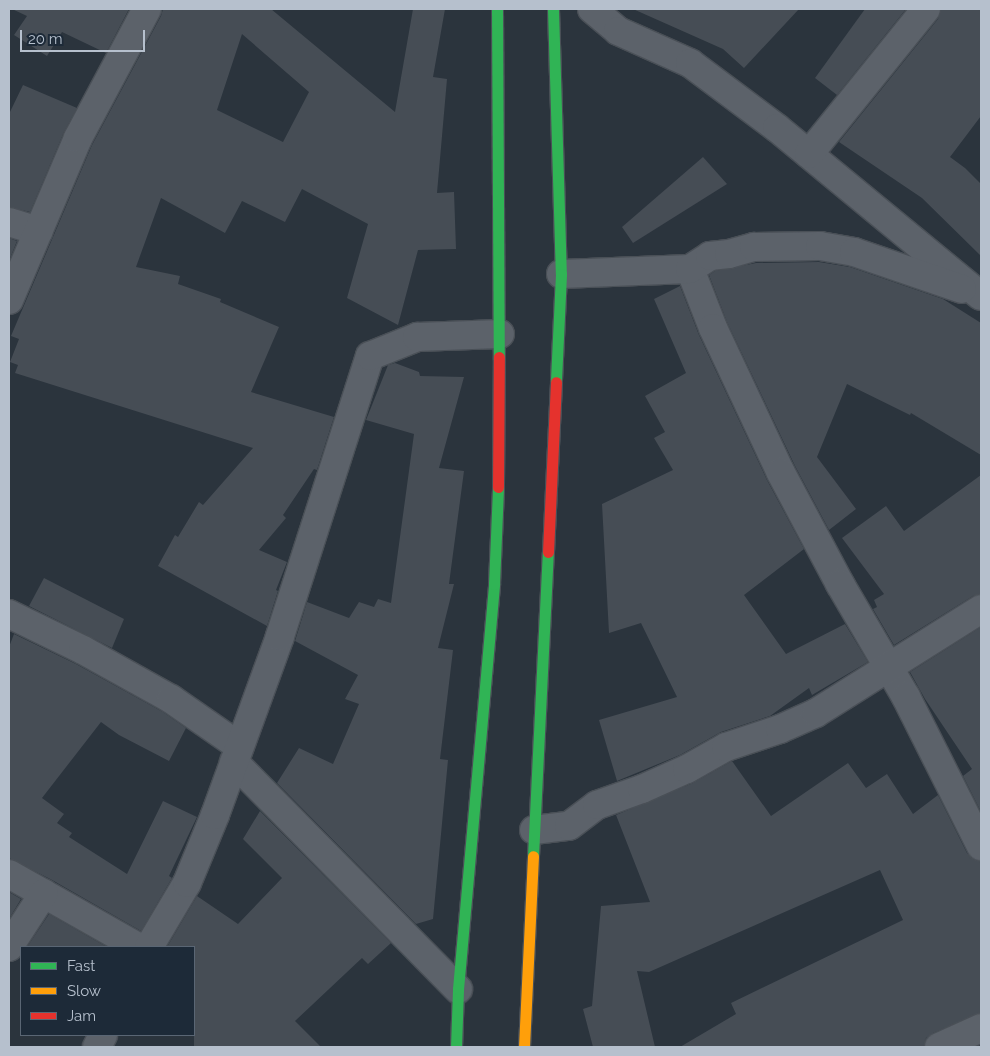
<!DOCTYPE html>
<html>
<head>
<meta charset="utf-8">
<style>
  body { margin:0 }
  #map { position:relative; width:990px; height:1056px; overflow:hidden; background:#2b343d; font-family:Raleway,sans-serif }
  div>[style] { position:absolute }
  .building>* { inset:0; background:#464d55 }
  .roads { filter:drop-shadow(1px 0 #4a5057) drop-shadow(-1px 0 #4a5057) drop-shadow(0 1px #4a5057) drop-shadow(0 -1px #4a5057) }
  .street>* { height:28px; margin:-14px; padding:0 14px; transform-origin:14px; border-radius:14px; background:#5c626a }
  .fast>* { height:11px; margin:-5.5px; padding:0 5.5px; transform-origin:5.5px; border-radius:5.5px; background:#30b455 }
  .slow>* { height:11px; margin:-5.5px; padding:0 5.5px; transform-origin:5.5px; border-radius:5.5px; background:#ff9f0a }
  .jam>* { height:11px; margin:-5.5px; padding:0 5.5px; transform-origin:5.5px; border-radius:5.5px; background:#e5322d }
  span { translate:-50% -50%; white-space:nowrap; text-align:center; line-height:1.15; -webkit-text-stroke:5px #1d2a38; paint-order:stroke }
  .frame { position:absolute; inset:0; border:10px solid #b6c0cd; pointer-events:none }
  .legend { position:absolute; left:20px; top:946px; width:175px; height:90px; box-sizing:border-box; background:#1d2a38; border:1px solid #5a6674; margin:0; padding:6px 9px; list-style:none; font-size:15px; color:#b6c0cd }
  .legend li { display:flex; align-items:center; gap:10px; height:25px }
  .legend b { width:25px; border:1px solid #5a6674 }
  .scale { position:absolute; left:20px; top:30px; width:125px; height:22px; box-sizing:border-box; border:2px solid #b6c0cd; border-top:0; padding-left:6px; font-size:15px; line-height:18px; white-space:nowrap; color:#b6c0cd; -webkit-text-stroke:4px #1d2a38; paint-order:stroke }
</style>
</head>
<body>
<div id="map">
  <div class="building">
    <div style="clip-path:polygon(12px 9px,129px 9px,106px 53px,62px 32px,47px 56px,14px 35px,27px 16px)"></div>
    <div style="clip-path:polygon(evenodd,163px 9px,271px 9px,395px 112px,413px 9px,445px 9px,433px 77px,447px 79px,437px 193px,454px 192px,456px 249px,418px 250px,398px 325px,347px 298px,368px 224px,302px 189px,285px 222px,242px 201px,225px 233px,161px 198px,136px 267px,180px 276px,178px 284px,221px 299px,220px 302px,279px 327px,251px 392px,334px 417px,317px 470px,314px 469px,283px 515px,286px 518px,259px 550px,287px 562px,276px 590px,278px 591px,267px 626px,158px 566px,175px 535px,178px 537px,199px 502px,203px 505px,253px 448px,15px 373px,18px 365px,10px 362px,19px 339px,11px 336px,92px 145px,161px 16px,163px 9px,242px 34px,309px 92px,283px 142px,217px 110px,242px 34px)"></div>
    <div style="clip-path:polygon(633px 9px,799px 9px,744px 68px,723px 49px)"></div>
    <div style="clip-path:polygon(865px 9px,906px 9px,837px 95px,815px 78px)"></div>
    <div style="clip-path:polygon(941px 9px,981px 9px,981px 116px,950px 157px,965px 168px,981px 184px,981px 256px,922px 198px,839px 142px,938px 19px)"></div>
    <div style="clip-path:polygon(23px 85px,77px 108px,64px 132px,30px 212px,9px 207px,9px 114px)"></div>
    <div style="clip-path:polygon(703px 157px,727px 184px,633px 243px,622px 227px)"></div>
    <div style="clip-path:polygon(9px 238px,17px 241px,9px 261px)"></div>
    <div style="clip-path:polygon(819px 262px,850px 267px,943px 299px,981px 323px,981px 455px,911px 413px,910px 415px,847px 384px,817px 457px,856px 509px,829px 530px,795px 466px,727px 322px,709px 275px,715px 271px,756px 263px)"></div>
    <div style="clip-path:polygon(680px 286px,699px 335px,767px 480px,804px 549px,744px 595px,786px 654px,845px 624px,868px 662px,812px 695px,809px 688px,770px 716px,721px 732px,680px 755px,617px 781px,599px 720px,677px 697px,641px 623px,609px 633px,602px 504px,673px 470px,654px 438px,665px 432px,645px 396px,686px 373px,654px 299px)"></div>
    <div style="clip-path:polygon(395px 363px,419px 372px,420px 376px,464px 377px,439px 468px,464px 471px,449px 584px,454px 584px,438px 648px,453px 650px,440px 759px,448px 760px,433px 919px,416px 924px,277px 783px,299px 748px,333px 764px,359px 704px,345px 699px,358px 675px,295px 641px,307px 602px,349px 618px,359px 602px,374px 607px,378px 599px,391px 603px,414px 434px,366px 420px,388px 365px)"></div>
    <div style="clip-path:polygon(981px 475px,981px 594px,973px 596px,894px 645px,873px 609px,877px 607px,874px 600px,884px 594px,842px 538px,886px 506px,904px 531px)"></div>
    <div style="clip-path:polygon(44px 578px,124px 619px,112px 648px,29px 606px)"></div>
    <div style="clip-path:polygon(981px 627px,981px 812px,963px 776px,972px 769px,925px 699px,910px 672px)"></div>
    <div style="clip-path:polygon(14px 634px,76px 664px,163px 712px,186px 728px,169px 761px,119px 735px,101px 722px,42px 798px,64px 814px,57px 823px,72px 833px,69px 837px,127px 874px,163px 801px,197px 817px,169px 876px,172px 878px,141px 931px,52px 880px,9px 858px,9px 647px)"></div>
    <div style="clip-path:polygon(732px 761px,771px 816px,848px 763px,866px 788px,887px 774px,913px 814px,938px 795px,967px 853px,973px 859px,981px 861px,981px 1013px,933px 1033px,926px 1038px,924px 1047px,680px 1047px,736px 1014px,731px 1003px,903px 920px,880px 870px,649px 972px,637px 971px,655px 1047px,593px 1047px,583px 1009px,592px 1006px,601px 906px,650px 902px,616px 815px,693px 783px)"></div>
    <div style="clip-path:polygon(260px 811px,391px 943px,368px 964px,362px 958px,295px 1021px,321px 1047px,194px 1047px,194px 947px,167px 947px,197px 896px,238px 924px,282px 878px,243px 839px)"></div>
    <div style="clip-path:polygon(9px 892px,21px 899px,9px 919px)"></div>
    <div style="clip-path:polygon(49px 914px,107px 947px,27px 947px)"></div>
  </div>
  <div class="roads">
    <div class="street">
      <div style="left:592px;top:9px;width:34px;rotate:40deg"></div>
      <div style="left:618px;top:31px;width:79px;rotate:24deg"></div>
      <div style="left:690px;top:63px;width:109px;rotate:36.8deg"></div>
      <div style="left:777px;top:128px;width:264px;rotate:39.5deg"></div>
      <div style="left:809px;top:154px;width:186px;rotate:-51.1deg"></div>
      <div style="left:9px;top:222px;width:31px;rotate:17deg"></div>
      <div style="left:690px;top:269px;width:63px;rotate:68.7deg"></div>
      <div style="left:713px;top:328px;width:160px;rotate:64.9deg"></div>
      <div style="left:781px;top:473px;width:126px;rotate:62deg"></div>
      <div style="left:840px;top:584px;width:131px;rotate:59.7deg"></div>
      <div style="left:906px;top:697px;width:167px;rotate:63.3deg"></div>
      <div style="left:561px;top:274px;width:129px;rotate:-2.2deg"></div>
      <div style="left:690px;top:269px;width:24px;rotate:-33deg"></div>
      <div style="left:710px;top:256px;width:19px;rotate:-6deg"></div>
      <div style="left:729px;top:254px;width:26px;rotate:-16deg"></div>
      <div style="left:754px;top:247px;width:66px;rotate:-0.9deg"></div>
      <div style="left:820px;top:246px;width:35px;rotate:10deg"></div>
      <div style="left:854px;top:252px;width:114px;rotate:18.9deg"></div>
      <div style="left:9px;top:300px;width:176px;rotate:-66.9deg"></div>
      <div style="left:78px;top:138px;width:146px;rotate:-61.9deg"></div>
      <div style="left:9px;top:614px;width:82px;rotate:25.9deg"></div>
      <div style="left:83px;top:650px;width:101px;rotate:29.1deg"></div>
      <div style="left:171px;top:699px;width:83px;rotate:34.7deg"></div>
      <div style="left:234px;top:762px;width:319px;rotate:45.4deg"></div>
      <div style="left:534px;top:830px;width:35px;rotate:-7deg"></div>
      <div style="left:569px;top:826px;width:35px;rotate:-37deg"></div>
      <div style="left:597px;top:805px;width:48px;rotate:-19.6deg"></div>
      <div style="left:642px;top:789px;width:49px;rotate:-24deg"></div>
      <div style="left:687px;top:769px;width:45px;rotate:-29.4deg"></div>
      <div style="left:726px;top:747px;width:57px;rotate:-18.4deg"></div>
      <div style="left:780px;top:729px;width:39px;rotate:-24deg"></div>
      <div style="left:816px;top:713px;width:195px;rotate:-32.2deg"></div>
      <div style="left:9px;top:874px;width:148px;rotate:29.5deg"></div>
      <div style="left:9px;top:947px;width:64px;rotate:-57.1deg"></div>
      <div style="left:149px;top:947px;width:74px;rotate:-59.3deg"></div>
      <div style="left:187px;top:883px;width:74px;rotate:-67.6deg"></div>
      <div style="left:215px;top:815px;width:190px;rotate:-70deg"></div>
      <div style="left:280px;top:636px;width:294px;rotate:-72.2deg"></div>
      <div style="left:370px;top:356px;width:51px;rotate:-22deg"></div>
      <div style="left:417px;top:337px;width:83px;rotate:-2.1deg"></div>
      <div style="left:97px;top:1047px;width:13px;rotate:-63deg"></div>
      <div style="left:939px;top:1047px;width:46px;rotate:-24.3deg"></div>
    </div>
    <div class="fast">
      <div style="left:497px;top:9px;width:348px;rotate:89.7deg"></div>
      <div style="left:553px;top:9px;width:265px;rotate:88.3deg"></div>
      <div style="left:561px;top:274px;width:108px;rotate:92.7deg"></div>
      <div style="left:533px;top:856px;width:304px;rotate:-87.2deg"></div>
      <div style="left:456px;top:1047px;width:58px;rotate:-88deg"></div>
      <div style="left:458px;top:989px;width:407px;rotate:-84.9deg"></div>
      <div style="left:494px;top:584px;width:97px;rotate:-87.6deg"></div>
    </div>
    <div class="slow">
      <div style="left:524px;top:1047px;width:191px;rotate:-87.3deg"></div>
    </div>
    <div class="jam">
      <div style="left:498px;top:487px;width:130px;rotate:-89.6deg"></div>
      <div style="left:548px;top:552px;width:170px;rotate:-87.3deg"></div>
    </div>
  </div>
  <div class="frame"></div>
  <ul class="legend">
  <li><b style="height:6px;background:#30b455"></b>Fast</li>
  <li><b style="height:6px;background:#ff9f0a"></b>Slow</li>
  <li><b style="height:6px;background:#e5322d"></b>Jam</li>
  </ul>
  <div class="scale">20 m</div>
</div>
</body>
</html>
